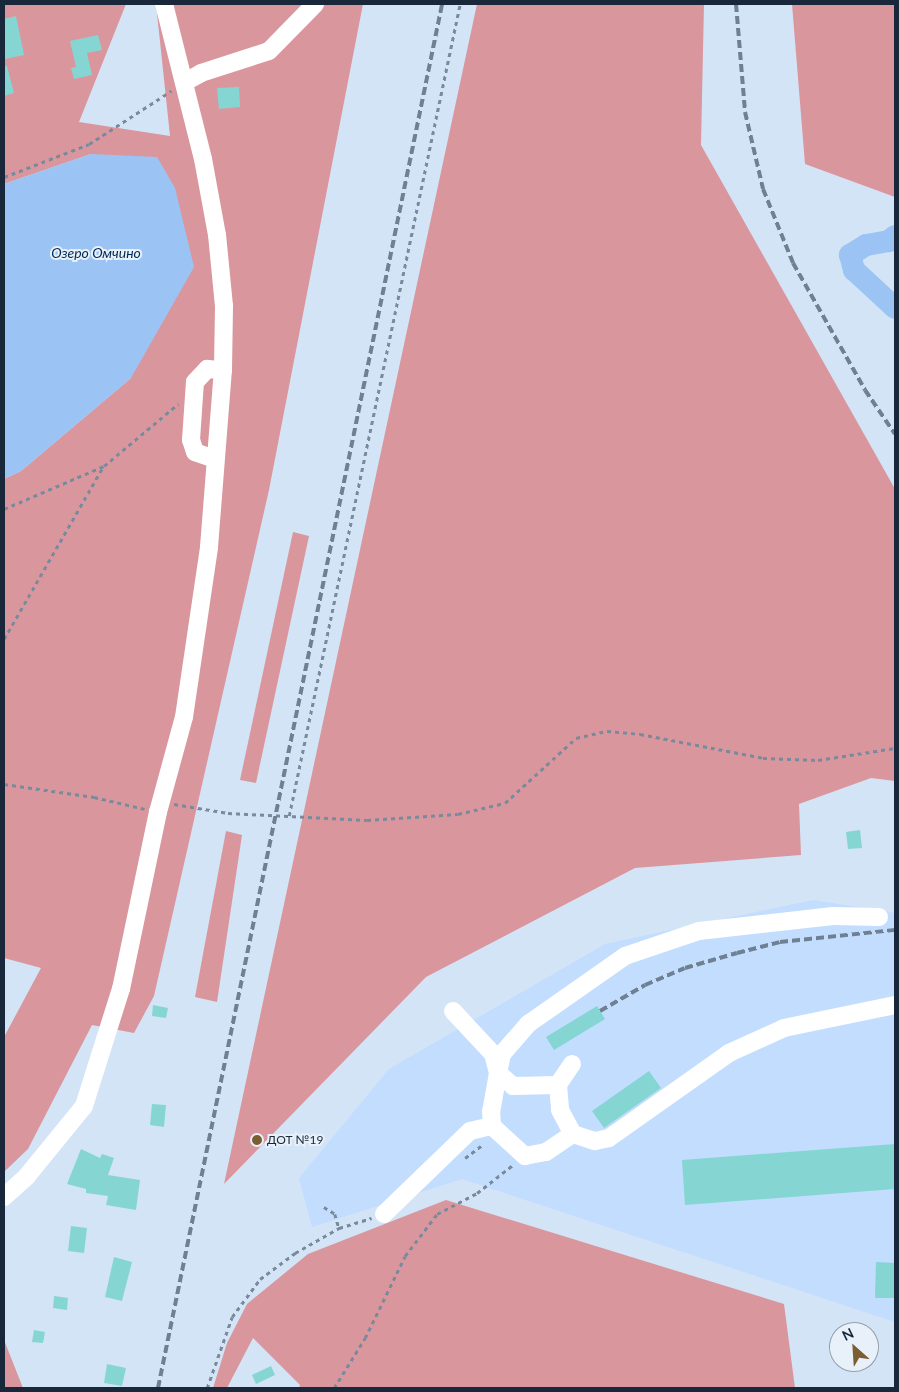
<!DOCTYPE html>
<html>
<head>
<meta charset="utf-8">
<style>
  body { margin:0 }
  #map { position:relative; width:899px; height:1392px; overflow:hidden; background:#d3e4f7; font-family:Lato,sans-serif }
  div>[style] { position:absolute }
  .built>* { inset:0; background:#c2ddfe }
  .forest>* { inset:0; background:#da969d }
  .water>* { inset:0; background:#9bc4f4 }
  .river>* { height:22px; margin:-11px; padding:0 11px; transform-origin:11px; border-radius:11px; background:#9bc4f4 }
  .building>* { inset:0; background:#85d6d3 }
  .path>* { height:2.5px; margin-top:-1.25px; transform-origin:0; background:repeating-linear-gradient(90deg,#7a8a9d 0 4px,transparent 0 8px) }
  .minor>* { height:18px; margin:-9px; padding:0 9px; transform-origin:9px; border-radius:9px; background:#fff }
  .rail>* { height:4px; margin-top:-2px; transform-origin:0; background:repeating-linear-gradient(90deg,#6f8092 0 8px,transparent 0 12px) }
  .dots>* { width:14px; height:14px; translate:-50% -50%; box-sizing:border-box; border:2px solid #e8f0fa; border-radius:50% }
  span { translate:-50% -50%; white-space:nowrap; text-align:center; line-height:1.15; -webkit-text-stroke:4px #e8f0fa; paint-order:stroke }
  .poi-label { font-size:12px; color:#18283a }
  .left { translate:0 -50%; text-align:left }
  .water-label { font-size:14px; color:#002b56; font-style:italic }
  .frame { position:absolute; inset:0; border:5px solid #18283a; pointer-events:none }
  .north { position:absolute; left:829px; top:1322px; width:50px; height:50px; box-sizing:border-box; background:#e8f0fa; border:1px solid #95a0ad; border-radius:50%; rotate:334deg; font-size:14px; font-weight:700; line-height:20px; text-align:center; color:#18283a }
  .north::after { content:''; display:block; margin:auto; width:18px; height:22px; background:#7c5d32; clip-path:polygon(50% 0,100% 100%,50% 72%,0 100%) }
</style>
</head>
<body>
<div id="map">
  <div class="built">
    <div style="clip-path:polygon(813px 900px,895px 913px,895px 1322px,462px 1179px,312px 1227px,299px 1178px,389px 1069px,605px 944px)"></div>
  </div>
  <div class="forest">
    <div style="clip-path:polygon(4px 4px,126px 4px,79px 122px,170px 136px,156px 4px,363px 4px,269px 490px,154px 996px,134px 1033px,92px 1025px,28px 1149px,4px 1172px,4px 1037px,41px 968px,4px 958px,4px 479px,21px 471px,131px 378px,91px 154px,4px 184px)"></div>
    <div style="clip-path:polygon(477px 4px,704px 4px,701px 145px,895px 489px,895px 781px,871px 778px,799px 804px,801px 855px,635px 868px,426px 977px,224px 1184px)"></div>
    <div style="clip-path:polygon(792px 4px,895px 4px,895px 197px,805px 164px)"></div>
    <div style="clip-path:polygon(293px 532px,309px 536px,256px 783px,240px 780px)"></div>
    <div style="clip-path:polygon(226px 831px,242px 835px,217px 1002px,195px 997px)"></div>
    <div style="clip-path:polygon(446px 1200px,784px 1304px,795px 1388px,299px 1388px,300px 1385px,253px 1338px,227px 1388px,213px 1388px,227px 1343px,247px 1304px,308px 1254px)"></div>
    <div style="clip-path:polygon(4px 1340px,23px 1388px,4px 1388px)"></div>
  </div>
  <div class="water">
    <div style="clip-path:polygon(91px 154px,157px 157px,175px 188px,194px 267px,131px 378px,21px 471px,4px 479px,4px 184px)"></div>
  </div>
  <div class="river">
    <div style="left:895px;top:236px;width:8px;rotate:140deg"></div>
    <div style="left:889px;top:241px;width:23px;rotate:170deg"></div>
    <div style="left:866px;top:245px;width:19px;rotate:148deg"></div>
    <div style="left:850px;top:255px;width:16px;rotate:75deg"></div>
    <div style="left:854px;top:270px;width:56px;rotate:42.8deg"></div>
  </div>
  <div class="building">
    <div style="clip-path:polygon(16px 16px,24px 55px,5px 59px,4px 19px)"></div>
    <div style="clip-path:polygon(98px 35px,102px 50px,87px 53px,92px 75px,74px 79px,71px 68px,76px 67px,70px 41px)"></div>
    <div style="clip-path:polygon(4px 66px,7px 66px,14px 93px,4px 96px)"></div>
    <div style="clip-path:polygon(239px 87px,240px 107px,219px 109px,217px 88px)"></div>
    <div style="clip-path:polygon(860px 830px,862px 848px,848px 849px,846px 832px)"></div>
    <div style="clip-path:polygon(153px 1005px,168px 1008px,166px 1018px,152px 1016px)"></div>
    <div style="clip-path:polygon(597px 1006px,605px 1019px,554px 1050px,546px 1037px)"></div>
    <div style="clip-path:polygon(649px 1071px,661px 1088px,604px 1128px,592px 1111px)"></div>
    <div style="clip-path:polygon(152px 1104px,166px 1105px,164px 1127px,150px 1125px)"></div>
    <div style="clip-path:polygon(895px 1144px,895px 1189px,685px 1205px,682px 1160px)"></div>
    <div style="clip-path:polygon(81px 1149px,100px 1158px,102px 1154px,114px 1158px,108px 1175px,140px 1180px,136px 1210px,106px 1205px,108px 1196px,86px 1193px,86px 1189px,67px 1184px)"></div>
    <div style="clip-path:polygon(71px 1226px,87px 1228px,84px 1253px,68px 1251px)"></div>
    <div style="clip-path:polygon(114px 1257px,132px 1262px,122px 1301px,105px 1297px)"></div>
    <div style="clip-path:polygon(876px 1262px,895px 1263px,895px 1298px,875px 1298px)"></div>
    <div style="clip-path:polygon(54px 1296px,68px 1298px,67px 1310px,53px 1308px)"></div>
    <div style="clip-path:polygon(34px 1330px,45px 1332px,43px 1343px,32px 1342px)"></div>
    <div style="clip-path:polygon(107px 1364px,126px 1368px,122px 1386px,104px 1383px)"></div>
    <div style="clip-path:polygon(271px 1366px,275px 1375px,256px 1384px,252px 1375px)"></div>
  </div>
  <div class="path">
    <div style="left:4px;top:177px;width:91px;rotate:-21.2deg"></div>
    <div style="left:89px;top:144px;width:98px;rotate:-32.9deg"></div>
    <div style="left:4px;top:509px;width:109px;rotate:-23.3deg"></div>
    <div style="left:104px;top:466px;width:97px;rotate:-40deg"></div>
    <div style="left:4px;top:639px;width:198px;rotate:-60.1deg"></div>
    <div style="left:4px;top:784px;width:91px;rotate:8.2deg"></div>
    <div style="left:94px;top:797px;width:52px;rotate:13.2deg"></div>
    <div style="left:174px;top:804px;width:55px;rotate:9.5deg"></div>
    <div style="left:228px;top:813px;width:139px;rotate:2.9deg"></div>
    <div style="left:367px;top:820px;width:91px;rotate:-3.8deg"></div>
    <div style="left:458px;top:814px;width:48px;rotate:-13.2deg"></div>
    <div style="left:505px;top:803px;width:96px;rotate:-42.5deg"></div>
    <div style="left:576px;top:738px;width:32px;rotate:-13deg"></div>
    <div style="left:607px;top:731px;width:33px;rotate:5deg"></div>
    <div style="left:640px;top:734px;width:125px;rotate:11deg"></div>
    <div style="left:763px;top:758px;width:55px;rotate:2.1deg"></div>
    <div style="left:818px;top:760px;width:78px;rotate:-8.9deg"></div>
    <div style="left:289px;top:816px;width:830px;rotate:-78.11deg"></div>
    <div style="left:465px;top:1158px;width:21px;rotate:-37deg"></div>
    <div style="left:324px;top:1207px;width:13px;rotate:32deg"></div>
    <div style="left:335px;top:1214px;width:15px;rotate:74deg"></div>
    <div style="left:207px;top:1388px;width:75px;rotate:-70.6deg"></div>
    <div style="left:232px;top:1317px;width:47px;rotate:-53.6deg"></div>
    <div style="left:260px;top:1279px;width:44px;rotate:-36.6deg"></div>
    <div style="left:295px;top:1253px;width:51px;rotate:-29.6deg"></div>
    <div style="left:339px;top:1228px;width:34px;rotate:-17deg"></div>
    <div style="left:334px;top:1388px;width:59px;rotate:-58.2deg"></div>
    <div style="left:365px;top:1338px;width:91px;rotate:-64deg"></div>
    <div style="left:405px;top:1256px;width:53px;rotate:-52.7deg"></div>
    <div style="left:437px;top:1214px;width:45px;rotate:-27.7deg"></div>
    <div style="left:477px;top:1193px;width:47px;rotate:-38.1deg"></div>
  </div>
  <div class="minor">
    <div style="left:185px;top:82px;width:18px;rotate:-29deg"></div>
    <div style="left:201px;top:73px;width:71px;rotate:-17.9deg"></div>
    <div style="left:269px;top:51px;width:66px;rotate:-45.6deg"></div>
    <div style="left:215px;top:459px;width:21px;rotate:-161deg"></div>
    <div style="left:195px;top:452px;width:13px;rotate:-108deg"></div>
    <div style="left:191px;top:440px;width:58px;rotate:-86.1deg"></div>
    <div style="left:195px;top:382px;width:18px;rotate:-47deg"></div>
    <div style="left:207px;top:369px;width:16px;rotate:4deg"></div>
    <div style="left:453px;top:1011px;width:59px;rotate:47.1deg"></div>
    <div style="left:493px;top:1054px;width:20px;rotate:75deg"></div>
    <div style="left:498px;top:1073px;width:39px;rotate:100deg"></div>
    <div style="left:491px;top:1111px;width:15px;rotate:86deg"></div>
    <div style="left:572px;top:1064px;width:25px;rotate:124deg"></div>
    <div style="left:558px;top:1085px;width:25px;rotate:85deg"></div>
    <div style="left:560px;top:1110px;width:27px;rotate:62deg"></div>
    <div style="left:573px;top:1134px;width:23px;rotate:18deg"></div>
    <div style="left:595px;top:1141px;width:14px;rotate:-12deg"></div>
    <div style="left:609px;top:1138px;width:147px;rotate:-35.3deg"></div>
    <div style="left:729px;top:1053px;width:60px;rotate:-24.4deg"></div>
    <div style="left:784px;top:1028px;width:113px;rotate:-11.7deg"></div>
    <div style="left:558px;top:1085px;width:45px;rotate:178.7deg"></div>
    <div style="left:513px;top:1086px;width:20px;rotate:-139deg"></div>
    <div style="left:498px;top:1073px;width:19px;rotate:-78deg"></div>
    <div style="left:502px;top:1054px;width:40px;rotate:-49deg"></div>
    <div style="left:528px;top:1024px;width:118px;rotate:-35deg"></div>
    <div style="left:625px;top:956px;width:78px;rotate:-18.7deg"></div>
    <div style="left:699px;top:931px;width:135px;rotate:-6.4deg"></div>
    <div style="left:833px;top:916px;width:46px;rotate:1.2deg"></div>
    <div style="left:4px;top:1197px;width:31px;rotate:-42deg"></div>
    <div style="left:27px;top:1176px;width:90px;rotate:-50.8deg"></div>
    <div style="left:84px;top:1106px;width:123px;rotate:-72.5deg"></div>
    <div style="left:121px;top:989px;width:181px;rotate:-78.2deg"></div>
    <div style="left:158px;top:812px;width:98px;rotate:-74.7deg"></div>
    <div style="left:184px;top:717px;width:172px;rotate:-81.6deg"></div>
    <div style="left:209px;top:547px;width:178px;rotate:-85.5deg"></div>
    <div style="left:223px;top:370px;width:64px;rotate:-89.1deg"></div>
    <div style="left:224px;top:306px;width:71px;rotate:-95.6deg"></div>
    <div style="left:217px;top:235px;width:77px;rotate:-100.4deg"></div>
    <div style="left:203px;top:159px;width:160px;rotate:-104.1deg"></div>
    <div style="left:384px;top:1214px;width:120px;rotate:-44deg"></div>
    <div style="left:470px;top:1131px;width:23px;rotate:-13deg"></div>
    <div style="left:492px;top:1126px;width:45px;rotate:42.3deg"></div>
    <div style="left:525px;top:1156px;width:21px;rotate:-11deg"></div>
    <div style="left:546px;top:1152px;width:32px;rotate:-34deg"></div>
  </div>
  <div class="rail">
    <div style="left:736px;top:4px;width:108px;rotate:85.2deg"></div>
    <div style="left:745px;top:112px;width:79px;rotate:76.8deg"></div>
    <div style="left:763px;top:189px;width:80px;rotate:67.9deg"></div>
    <div style="left:793px;top:263px;width:146px;rotate:60.4deg"></div>
    <div style="left:865px;top:390px;width:53px;rotate:55.7deg"></div>
    <div style="left:600px;top:1011px;width:52px;rotate:-30deg"></div>
    <div style="left:645px;top:985px;width:43px;rotate:-23deg"></div>
    <div style="left:685px;top:968px;width:54px;rotate:-16.1deg"></div>
    <div style="left:737px;top:953px;width:44px;rotate:-14.3deg"></div>
    <div style="left:780px;top:942px;width:116px;rotate:-6deg"></div>
    <div style="left:158px;top:1388px;width:1413px;rotate:-78.4deg"></div>
  </div>
  <div class="dots">
    <div style="left:257px;top:1140px;background:#7c5d32"></div>
  </div>
  <div class="poi-label">
    <span class="left" style="left:267px;top:1140px">ДОТ №19</span>
  </div>
  <div class="water-label">
    <span style="left:96px;top:253px">Озеро Омчино</span>
  </div>
  <div class="frame"></div>
  <div class="north">N</div>
</div>
</body>
</html>
